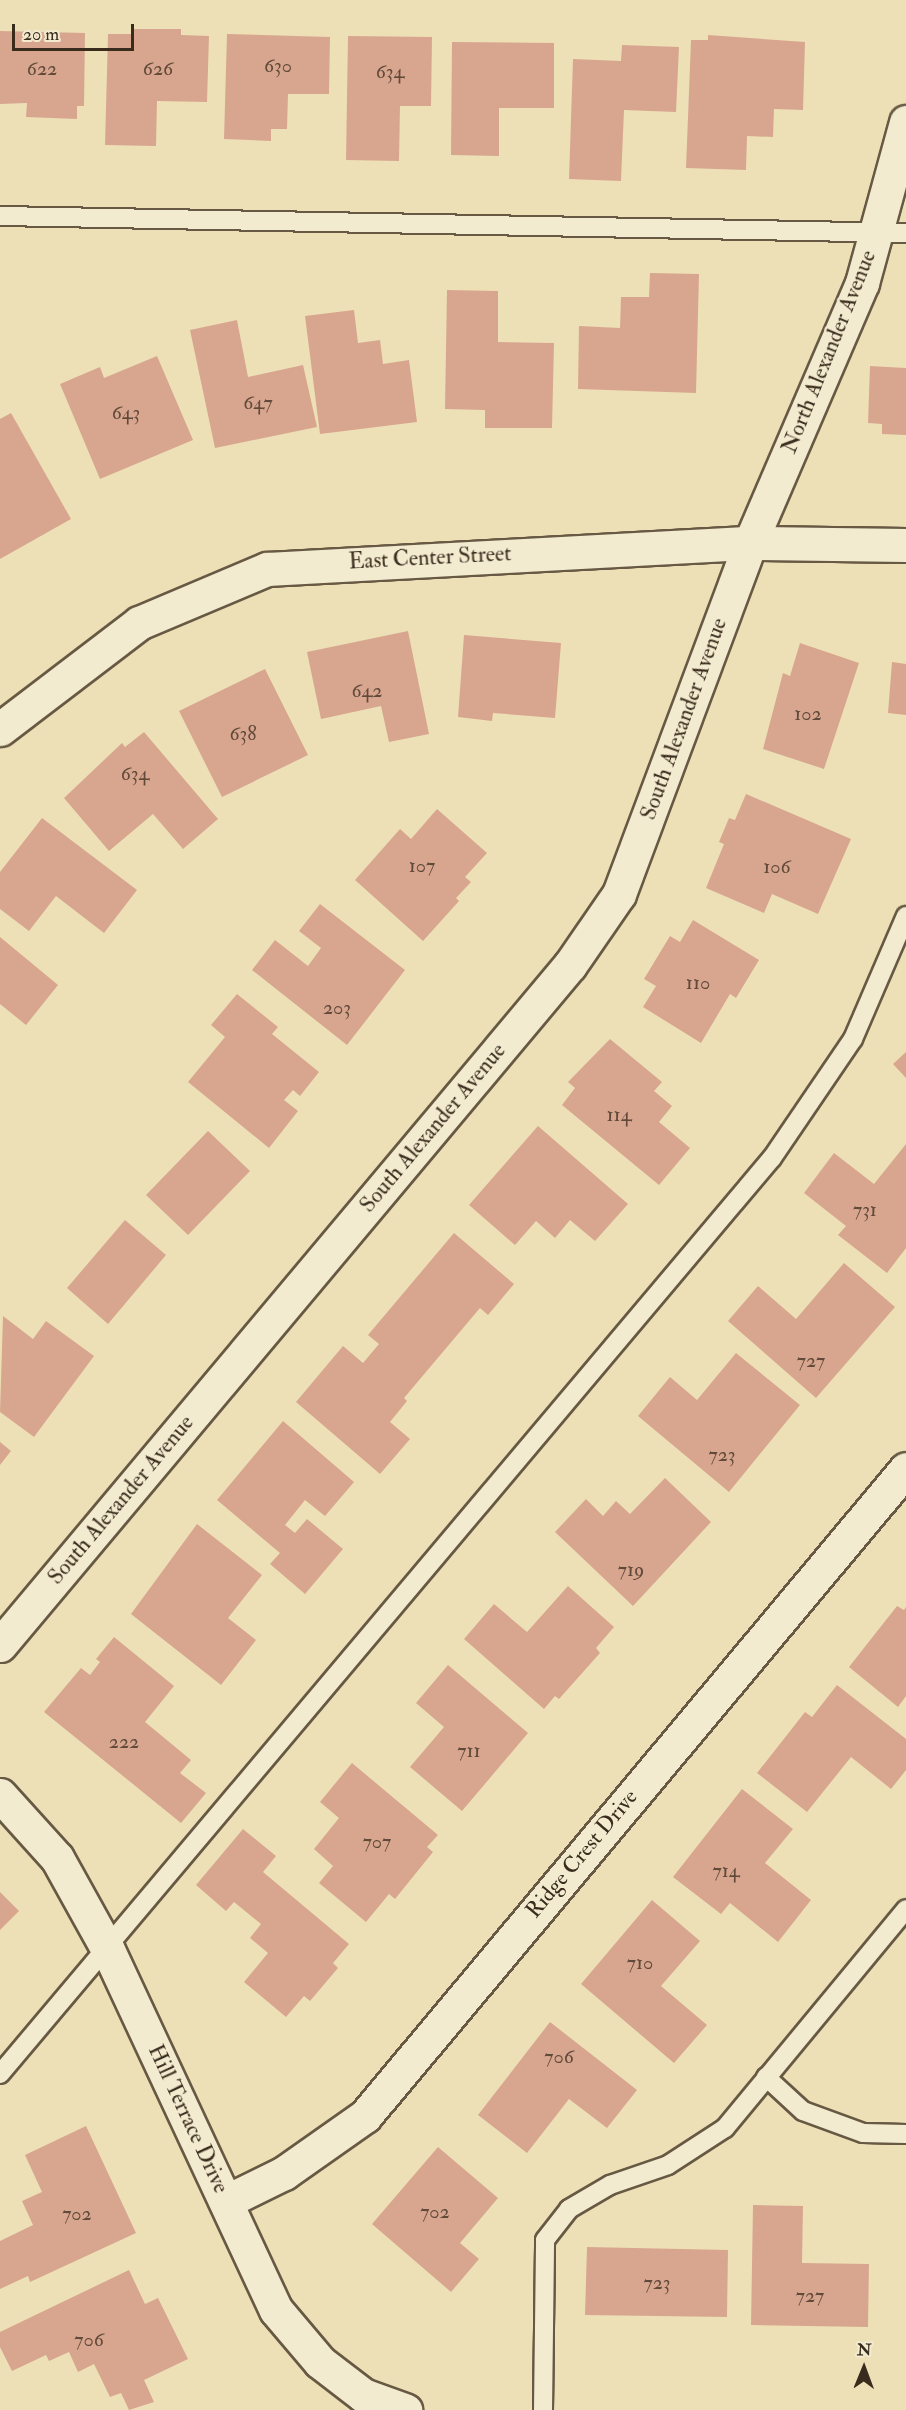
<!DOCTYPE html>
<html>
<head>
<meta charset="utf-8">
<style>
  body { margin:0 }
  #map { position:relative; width:906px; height:2410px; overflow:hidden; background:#ede0b6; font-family:"IM FELL Double Pica",serif }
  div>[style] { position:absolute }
  .building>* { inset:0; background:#d8a68f }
  .roads { filter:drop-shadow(2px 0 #675943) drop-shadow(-2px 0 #675943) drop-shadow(0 2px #675943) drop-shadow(0 -2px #675943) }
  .service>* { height:18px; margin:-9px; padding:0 9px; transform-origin:9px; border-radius:9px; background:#f3ebd0 }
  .minor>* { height:33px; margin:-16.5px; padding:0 16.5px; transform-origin:16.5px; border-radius:16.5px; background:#f3ebd0 }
  .tertiary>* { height:33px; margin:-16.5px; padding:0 16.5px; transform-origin:16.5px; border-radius:16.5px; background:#f3ebd0 }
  span { translate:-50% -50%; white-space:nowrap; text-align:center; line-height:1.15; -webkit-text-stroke:4.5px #f3ebd0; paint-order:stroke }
  .number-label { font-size:20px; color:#624a3a }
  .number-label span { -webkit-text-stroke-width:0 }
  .street-label { font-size:22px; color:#3a2c1d }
  .north { position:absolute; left:834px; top:2338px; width:60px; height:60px; -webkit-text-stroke:4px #f3ebd0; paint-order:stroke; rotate:1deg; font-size:16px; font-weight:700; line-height:24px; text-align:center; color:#3a2c1d }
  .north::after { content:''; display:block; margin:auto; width:21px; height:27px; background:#3a2c1d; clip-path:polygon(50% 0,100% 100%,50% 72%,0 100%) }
  .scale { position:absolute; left:12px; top:24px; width:122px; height:27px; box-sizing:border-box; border:3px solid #3a2c1d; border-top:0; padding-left:8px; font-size:18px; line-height:21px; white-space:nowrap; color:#3a2c1d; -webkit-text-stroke:4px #f3ebd0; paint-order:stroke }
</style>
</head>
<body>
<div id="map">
  <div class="building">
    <div style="clip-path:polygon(133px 29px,181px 29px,181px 35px,209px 36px,207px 102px,157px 101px,156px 146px,105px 145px,108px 34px,133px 34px)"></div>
    <div style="clip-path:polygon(0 31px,85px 33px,84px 106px,77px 106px,77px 119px,26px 117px,27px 103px,0 104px)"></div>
    <div style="clip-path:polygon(227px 34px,330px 37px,329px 94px,288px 94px,287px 129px,271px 129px,271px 141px,224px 139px)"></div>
    <div style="clip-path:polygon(708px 35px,805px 42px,803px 110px,774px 109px,773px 137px,747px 136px,746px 170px,686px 168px,691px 40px,708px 40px)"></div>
    <div style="clip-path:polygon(348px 36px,432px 37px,431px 106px,400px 106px,399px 161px,346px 160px)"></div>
    <div style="clip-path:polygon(452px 42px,554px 43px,554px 108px,499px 108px,499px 156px,451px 155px)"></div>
    <div style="clip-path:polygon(622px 45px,679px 47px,676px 112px,624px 110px,621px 181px,569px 179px,573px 59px,621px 61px)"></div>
    <div style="clip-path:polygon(650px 273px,699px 274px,696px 393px,578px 389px,579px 326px,620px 328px,621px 297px,649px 297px)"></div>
    <div style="clip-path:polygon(447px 290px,498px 291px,498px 342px,554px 343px,552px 428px,485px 428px,485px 410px,445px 409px)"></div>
    <div style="clip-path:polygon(354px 310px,358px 343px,380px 340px,383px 364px,409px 360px,417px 422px,320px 434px,305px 316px)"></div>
    <div style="clip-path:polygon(237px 320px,248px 377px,303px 365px,317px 427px,215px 448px,190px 330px)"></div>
    <div style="clip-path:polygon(157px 356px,193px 440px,100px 479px,60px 384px,100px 367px,104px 378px)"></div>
    <div style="clip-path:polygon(870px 366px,906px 368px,906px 435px,882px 434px,882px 424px,868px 423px)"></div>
    <div style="clip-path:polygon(11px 413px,71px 519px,0 559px,0 419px)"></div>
    <div style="clip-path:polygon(408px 631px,429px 734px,389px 742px,381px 706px,321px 719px,307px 652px)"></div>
    <div style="clip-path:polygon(464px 635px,561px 643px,555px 718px,493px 713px,492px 721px,458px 717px)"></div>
    <div style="clip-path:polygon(800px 643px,859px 663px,824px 769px,763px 749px,783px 673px,790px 676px)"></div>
    <div style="clip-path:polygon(892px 662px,906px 664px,906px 715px,888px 713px)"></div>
    <div style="clip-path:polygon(265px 669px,308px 755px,222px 797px,179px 711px)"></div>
    <div style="clip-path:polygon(144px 732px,218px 819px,183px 849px,153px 814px,109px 851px,64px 798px,122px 743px,125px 747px)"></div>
    <div style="clip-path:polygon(746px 794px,851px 839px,818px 914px,772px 894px,764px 913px,706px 888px,724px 844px,719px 842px,729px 818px,735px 820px)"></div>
    <div style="clip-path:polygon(437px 809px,487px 853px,465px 877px,471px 882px,456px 898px,459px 901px,423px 941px,355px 880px,400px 829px,411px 839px)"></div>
    <div style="clip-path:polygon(42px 818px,137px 890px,104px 933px,56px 896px,29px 931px,0 909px,0 872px)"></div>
    <div style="clip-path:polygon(320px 904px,405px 970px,347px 1045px,252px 970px,275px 940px,308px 966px,321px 948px,299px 931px)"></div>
    <div style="clip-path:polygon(693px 920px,759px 960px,736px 998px,730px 994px,701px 1043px,643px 1007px,656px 986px,644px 979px,670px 936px,680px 942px)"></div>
    <div style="clip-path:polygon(0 937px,58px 985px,26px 1025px,0 1004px)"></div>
    <div style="clip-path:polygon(237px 994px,278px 1027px,272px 1034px,319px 1072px,300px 1096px,293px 1090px,284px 1100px,298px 1111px,269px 1148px,188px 1082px,225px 1037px,211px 1025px)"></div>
    <div style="clip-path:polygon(610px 1039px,662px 1082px,654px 1091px,672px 1106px,659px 1122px,690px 1148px,659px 1185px,562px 1105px,575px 1088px,568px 1082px)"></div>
    <div style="clip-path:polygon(906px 1052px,906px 1078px,893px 1064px)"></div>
    <div style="clip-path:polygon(538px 1126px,628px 1204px,595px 1241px,570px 1220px,555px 1238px,536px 1221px,515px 1245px,469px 1205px)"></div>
    <div style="clip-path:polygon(208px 1131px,250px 1171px,188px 1235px,146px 1195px)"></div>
    <div style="clip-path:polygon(906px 1144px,906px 1248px,887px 1273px,838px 1235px,846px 1226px,804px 1193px,834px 1153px,874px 1184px)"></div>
    <div style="clip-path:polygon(125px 1220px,166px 1255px,108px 1324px,67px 1288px)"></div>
    <div style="clip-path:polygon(454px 1233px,514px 1284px,488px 1315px,480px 1308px,404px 1398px,407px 1401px,390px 1422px,410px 1439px,380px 1474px,296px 1402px,343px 1346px,363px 1363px,379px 1344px,368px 1335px)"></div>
    <div style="clip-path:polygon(844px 1263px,895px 1307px,816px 1398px,728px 1321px,758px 1286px,796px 1319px)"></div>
    <div style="clip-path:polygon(3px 1316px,33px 1339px,46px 1321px,94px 1356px,34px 1437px,0 1412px)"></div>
    <div style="clip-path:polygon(736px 1353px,800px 1405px,729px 1492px,638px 1416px,670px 1377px,697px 1400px)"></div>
    <div style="clip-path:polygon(283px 1421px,354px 1482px,325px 1516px,305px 1500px,285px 1525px,295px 1533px,307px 1519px,343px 1549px,305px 1594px,270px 1564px,280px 1553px,217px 1500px)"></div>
    <div style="clip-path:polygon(0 1442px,11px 1451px,0 1465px)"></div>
    <div style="clip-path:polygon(665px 1478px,711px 1522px,633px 1606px,555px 1532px,586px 1499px,603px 1516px,616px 1501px,630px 1514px)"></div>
    <div style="clip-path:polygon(197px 1524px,262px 1575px,228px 1618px,256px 1640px,221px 1685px,131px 1614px)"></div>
    <div style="clip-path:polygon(568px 1586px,614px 1627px,596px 1648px,600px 1653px,559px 1699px,555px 1696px,544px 1709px,464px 1639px,494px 1604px,527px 1632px)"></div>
    <div style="clip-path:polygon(897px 1606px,904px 1610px,906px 1607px,906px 1696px,898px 1707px,849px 1667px)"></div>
    <div style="clip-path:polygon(114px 1637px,174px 1686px,145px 1722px,191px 1760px,180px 1773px,206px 1793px,181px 1823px,44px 1712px,81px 1668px,90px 1675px,100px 1662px,96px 1659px)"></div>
    <div style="clip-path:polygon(448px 1665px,528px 1733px,462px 1811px,410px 1767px,444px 1727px,416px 1703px)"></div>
    <div style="clip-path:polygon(837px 1685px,906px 1739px,906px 1770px,891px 1789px,851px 1757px,807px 1812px,757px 1773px,805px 1712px,812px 1717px)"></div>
    <div style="clip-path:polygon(352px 1763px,438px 1835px,427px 1847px,433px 1852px,395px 1899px,389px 1894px,366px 1922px,319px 1883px,333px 1866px,314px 1849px,339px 1818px,320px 1802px)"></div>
    <div style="clip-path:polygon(742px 1789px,793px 1829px,765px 1863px,811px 1900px,778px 1942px,730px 1903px,721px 1914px,673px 1877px)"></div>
    <div style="clip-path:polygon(243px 1829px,276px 1856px,263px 1872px,349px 1944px,333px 1963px,338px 1968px,310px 2001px,304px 1996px,286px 2017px,244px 1982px,268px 1953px,250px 1938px,261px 1924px,234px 1902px,226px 1911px,196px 1885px)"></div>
    <div style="clip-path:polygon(0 1892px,19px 1911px,0 1930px)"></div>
    <div style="clip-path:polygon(652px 1900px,700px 1941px,661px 1986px,707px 2025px,674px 2063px,581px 1984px)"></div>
    <div style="clip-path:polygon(550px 2022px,637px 2090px,607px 2128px,569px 2099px,527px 2153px,478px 2115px)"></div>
    <div style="clip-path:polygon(86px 2126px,136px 2233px,30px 2282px,28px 2276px,0 2289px,0 2241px,33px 2225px,22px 2201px,42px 2192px,25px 2155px)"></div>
    <div style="clip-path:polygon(438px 2147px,498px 2198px,460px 2243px,479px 2259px,451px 2292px,372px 2224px)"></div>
    <div style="clip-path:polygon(753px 2205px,803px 2206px,802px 2263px,869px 2264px,868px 2327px,751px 2325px)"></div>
    <div style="clip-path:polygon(587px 2247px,728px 2250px,727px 2317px,585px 2315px)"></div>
    <div style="clip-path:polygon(129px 2270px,145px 2304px,158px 2298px,188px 2359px,144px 2380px,154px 2402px,129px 2410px,121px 2393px,110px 2397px,94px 2364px,78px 2372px,69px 2352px,49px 2361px,46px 2355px,12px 2371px,0 2347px,0 2332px)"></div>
  </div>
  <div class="roads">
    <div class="service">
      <div style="left:0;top:216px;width:906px;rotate:1.07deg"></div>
      <div style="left:0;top:2074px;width:1198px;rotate:-49.88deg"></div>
      <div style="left:772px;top:1158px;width:144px;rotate:-55.8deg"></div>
      <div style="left:853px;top:1039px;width:134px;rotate:-66.7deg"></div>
      <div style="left:766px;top:2077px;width:50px;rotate:42.6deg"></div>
      <div style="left:803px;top:2111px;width:64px;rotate:20.1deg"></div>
      <div style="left:863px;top:2133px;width:43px;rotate:1.3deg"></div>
      <div style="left:543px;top:2410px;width:170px;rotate:-89.3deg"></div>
      <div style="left:545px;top:2240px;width:39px;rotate:-52deg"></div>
      <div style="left:569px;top:2209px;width:48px;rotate:-30.3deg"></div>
      <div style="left:610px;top:2185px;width:61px;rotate:-19deg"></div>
      <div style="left:668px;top:2165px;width:68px;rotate:-33deg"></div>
      <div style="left:725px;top:2128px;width:284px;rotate:-50.4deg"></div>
    </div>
    <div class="minor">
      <div style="left:0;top:1645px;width:887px;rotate:-50.03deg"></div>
      <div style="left:570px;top:965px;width:86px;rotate:-55.4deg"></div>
      <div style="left:619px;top:894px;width:375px;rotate:-69.5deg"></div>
      <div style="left:750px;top:543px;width:283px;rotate:-66.7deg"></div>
      <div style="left:862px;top:283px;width:167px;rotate:-74.7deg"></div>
      <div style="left:0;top:1795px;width:85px;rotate:47.9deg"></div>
      <div style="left:57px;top:1858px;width:105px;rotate:61deg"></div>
      <div style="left:108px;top:1950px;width:397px;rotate:65deg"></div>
      <div style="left:276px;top:2310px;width:68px;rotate:49.8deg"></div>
      <div style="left:320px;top:2362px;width:54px;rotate:37.5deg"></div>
      <div style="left:363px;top:2395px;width:45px;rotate:19.7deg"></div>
      <div style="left:227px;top:2201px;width:64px;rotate:-26.2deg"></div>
      <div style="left:284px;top:2173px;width:99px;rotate:-35.1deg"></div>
      <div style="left:365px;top:2116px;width:843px;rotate:-50.1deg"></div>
    </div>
    <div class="tertiary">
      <div style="left:0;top:729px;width:175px;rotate:-37.3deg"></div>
      <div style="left:139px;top:623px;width:139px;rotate:-22.9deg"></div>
      <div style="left:267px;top:569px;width:484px;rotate:-3.1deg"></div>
      <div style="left:750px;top:543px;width:156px;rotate:0.7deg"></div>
    </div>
  </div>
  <div class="number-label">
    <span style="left:278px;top:65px">630</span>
    <span style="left:42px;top:68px">622</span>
    <span style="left:158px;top:68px">626</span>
    <span style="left:390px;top:71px">634</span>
    <span style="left:258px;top:402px">647</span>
    <span style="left:126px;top:412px">643</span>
    <span style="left:367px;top:690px">642</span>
    <span style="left:808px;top:713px">102</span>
    <span style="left:243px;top:733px">638</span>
    <span style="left:135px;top:773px">634</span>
    <span style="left:422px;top:865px">107</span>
    <span style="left:777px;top:866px">106</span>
    <span style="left:698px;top:982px">110</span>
    <span style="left:337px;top:1007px">203</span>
    <span style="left:619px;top:1114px">114</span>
    <span style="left:865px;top:1209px">731</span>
    <span style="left:811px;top:1360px">727</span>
    <span style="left:722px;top:1454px">723</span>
    <span style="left:631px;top:1569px">719</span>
    <span style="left:124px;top:1741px">222</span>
    <span style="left:469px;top:1750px">711</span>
    <span style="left:377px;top:1841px">707</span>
    <span style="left:726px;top:1870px">714</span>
    <span style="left:640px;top:1962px">710</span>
    <span style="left:559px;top:2056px">706</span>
    <span style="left:435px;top:2211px">702</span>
    <span style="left:77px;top:2213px">702</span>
    <span style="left:657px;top:2282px">723</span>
    <span style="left:810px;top:2295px">727</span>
    <span style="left:89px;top:2339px">706</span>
  </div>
  <div class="street-label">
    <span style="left:829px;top:352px;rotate:-68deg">North Alexander Avenue</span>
    <span style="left:430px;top:558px;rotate:-3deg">East Center Street</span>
    <span style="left:684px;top:719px;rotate:-70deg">South Alexander Avenue</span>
    <span style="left:433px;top:1128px;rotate:-50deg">South Alexander Avenue</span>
    <span style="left:121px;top:1500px;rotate:-50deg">South Alexander Avenue</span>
    <span style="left:582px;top:1854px;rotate:-50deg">Ridge Crest Drive</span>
    <span style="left:188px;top:2119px;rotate:65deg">Hill Terrace Drive</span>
  </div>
  <div class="north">N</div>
  <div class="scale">20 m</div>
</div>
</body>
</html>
